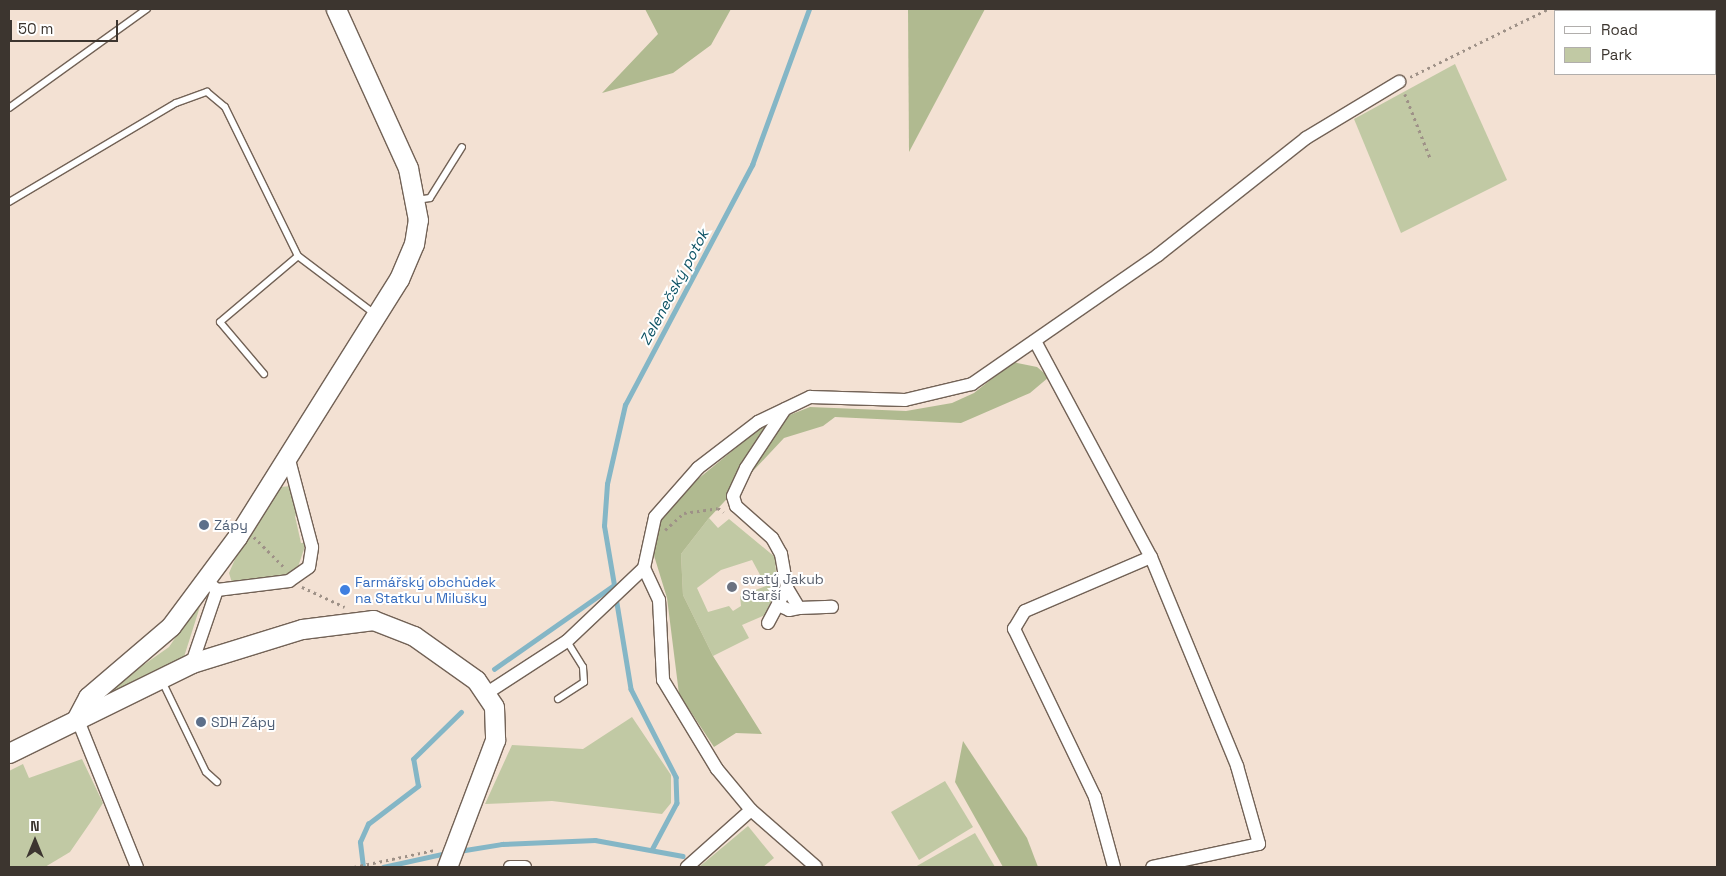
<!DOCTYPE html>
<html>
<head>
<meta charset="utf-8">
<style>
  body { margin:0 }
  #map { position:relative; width:1726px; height:876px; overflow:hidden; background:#f3e1d3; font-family:"Space Grotesk",sans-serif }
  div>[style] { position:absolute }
  .green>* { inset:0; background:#c1c9a4 }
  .forest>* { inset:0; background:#b0ba90 }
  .stream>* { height:4.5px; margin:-2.25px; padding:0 2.25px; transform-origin:2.25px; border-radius:2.25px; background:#84b6c6 }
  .path>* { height:2.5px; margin-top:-1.25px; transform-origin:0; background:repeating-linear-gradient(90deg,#9e9187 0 2.5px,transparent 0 6.5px) }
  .roads { filter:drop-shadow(1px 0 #726256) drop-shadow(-1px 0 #726256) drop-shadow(0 1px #726256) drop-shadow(0 -1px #726256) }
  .lane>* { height:6px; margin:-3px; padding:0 3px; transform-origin:3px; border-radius:3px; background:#fff }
  .street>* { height:12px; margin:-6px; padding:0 6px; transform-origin:6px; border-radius:6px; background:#fff }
  .secondary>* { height:19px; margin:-9.5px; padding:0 9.5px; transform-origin:9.5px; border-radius:9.5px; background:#fff }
  .dots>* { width:14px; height:14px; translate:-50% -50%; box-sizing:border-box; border:2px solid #fff; border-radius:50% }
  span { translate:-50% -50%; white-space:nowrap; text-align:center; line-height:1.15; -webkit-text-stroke:4px #fff; paint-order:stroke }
  .service-label { font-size:14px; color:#4e5e75 }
  .left { translate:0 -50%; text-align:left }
  .worship-label { font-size:14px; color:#5b616d }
  .shop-label { font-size:14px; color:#366cbe }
  .water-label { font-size:15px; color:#0c5264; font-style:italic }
  .frame { position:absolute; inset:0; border:10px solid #3c352f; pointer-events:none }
  .legend { position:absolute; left:1554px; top:10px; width:162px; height:65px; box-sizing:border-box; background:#fff; border:1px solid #b1aeac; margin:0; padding:6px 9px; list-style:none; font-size:15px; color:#3c352f }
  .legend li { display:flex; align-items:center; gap:10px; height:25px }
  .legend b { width:25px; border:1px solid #b1aeac }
  .north { position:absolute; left:10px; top:816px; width:50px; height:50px; -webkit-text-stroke:4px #fff; paint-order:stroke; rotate:0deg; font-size:14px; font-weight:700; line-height:20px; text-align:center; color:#3c352f }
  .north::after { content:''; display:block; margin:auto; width:18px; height:22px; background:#3c352f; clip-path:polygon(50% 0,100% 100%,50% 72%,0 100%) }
  .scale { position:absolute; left:10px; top:20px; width:108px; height:22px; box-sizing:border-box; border:2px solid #3c352f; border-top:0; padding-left:6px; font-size:15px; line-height:18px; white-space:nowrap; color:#3c352f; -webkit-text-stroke:4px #fff; paint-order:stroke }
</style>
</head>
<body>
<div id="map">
  <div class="green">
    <div style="clip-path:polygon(1455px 64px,1507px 180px,1401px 233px,1354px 119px)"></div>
    <div style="clip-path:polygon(293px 486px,300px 513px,295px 516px,301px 543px,306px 543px,298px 567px,291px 574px,232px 583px,229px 573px,239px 550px,279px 487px)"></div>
    <div style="clip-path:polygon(evenodd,709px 518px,718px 528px,729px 519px,775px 557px,777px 589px,765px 615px,742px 625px,749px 638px,713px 656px,683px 595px,681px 554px,709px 518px,752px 560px,766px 586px,740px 596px,741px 606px,733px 611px,729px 606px,708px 612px,697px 588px,721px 570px,752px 560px)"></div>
    <div style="clip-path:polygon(203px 597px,184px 657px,108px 696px,105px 692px,169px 647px)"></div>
    <div style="clip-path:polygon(632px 717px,671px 775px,671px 803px,662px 814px,552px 801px,485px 804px,512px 745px,583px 749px)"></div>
    <div style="clip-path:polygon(82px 759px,103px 803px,90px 823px,70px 852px,45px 867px,9px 867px,9px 771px,23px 764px,29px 778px)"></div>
    <div style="clip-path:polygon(945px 781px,973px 827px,919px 860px,891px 812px)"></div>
    <div style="clip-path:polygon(748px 826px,774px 858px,763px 867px,699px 867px)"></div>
    <div style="clip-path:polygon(975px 833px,995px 867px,915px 867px)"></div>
  </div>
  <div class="forest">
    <div style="clip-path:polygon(645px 9px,731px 9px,711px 45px,673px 73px,602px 93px,658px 34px)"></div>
    <div style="clip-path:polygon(908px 9px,985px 9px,909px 152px)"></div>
    <div style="clip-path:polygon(1013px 362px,1037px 367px,1049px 377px,1030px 393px,961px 423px,835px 417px,823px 426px,784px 438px,709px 518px,681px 554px,683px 595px,713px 656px,762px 734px,736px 733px,714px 747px,679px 694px,667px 598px,652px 549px,659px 523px,682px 492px,764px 425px,810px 407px,906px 411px,952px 403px,974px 393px)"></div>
    <div style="clip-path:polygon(963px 741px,1027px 838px,1038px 867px,1003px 867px,955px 782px)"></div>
  </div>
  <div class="stream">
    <div style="left:616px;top:597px;width:93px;rotate:80.7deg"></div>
    <div style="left:631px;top:689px;width:99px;rotate:62.9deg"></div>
    <div style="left:676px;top:777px;width:26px;rotate:88deg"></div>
    <div style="left:677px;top:803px;width:53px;rotate:118deg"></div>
    <div style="left:494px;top:669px;width:146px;rotate:-35deg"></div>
    <div style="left:614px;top:585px;width:60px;rotate:-99.6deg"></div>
    <div style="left:604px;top:526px;width:42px;rotate:-85.9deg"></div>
    <div style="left:607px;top:484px;width:81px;rotate:-77.2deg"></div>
    <div style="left:625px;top:405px;width:272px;rotate:-62.1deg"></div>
    <div style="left:752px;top:165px;width:166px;rotate:-69.9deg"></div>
    <div style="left:459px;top:851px;width:44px;rotate:-9.2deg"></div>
    <div style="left:502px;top:844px;width:93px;rotate:-2.5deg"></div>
    <div style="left:595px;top:840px;width:89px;rotate:10.3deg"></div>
    <div style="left:363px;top:867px;width:25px;rotate:-97deg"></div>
    <div style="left:360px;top:842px;width:20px;rotate:-66deg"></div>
    <div style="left:368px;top:824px;width:63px;rotate:-37.2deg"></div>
    <div style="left:418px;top:786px;width:27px;rotate:-100deg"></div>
    <div style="left:413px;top:759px;width:67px;rotate:-44.4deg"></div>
    <div style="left:383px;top:867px;width:65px;rotate:-12.5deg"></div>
  </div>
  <div class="path">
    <div style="left:1410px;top:77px;width:154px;rotate:-26.2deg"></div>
    <div style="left:1405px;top:94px;width:71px;rotate:68.5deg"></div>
    <div style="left:665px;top:530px;width:25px;rotate:-42deg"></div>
    <div style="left:684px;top:513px;width:34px;rotate:-8deg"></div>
    <div style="left:718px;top:508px;width:7px;rotate:34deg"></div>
    <div style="left:254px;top:537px;width:45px;rotate:45deg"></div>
    <div style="left:302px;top:587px;width:47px;rotate:24.9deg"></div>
    <div style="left:354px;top:867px;width:83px;rotate:-11.9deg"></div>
  </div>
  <div class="roads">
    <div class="lane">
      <div style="left:9px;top:108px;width:170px;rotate:-35.7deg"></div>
      <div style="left:417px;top:200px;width:13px;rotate:-9deg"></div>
      <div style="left:430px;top:198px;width:60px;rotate:-57.9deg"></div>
      <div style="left:9px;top:202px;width:194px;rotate:-30.7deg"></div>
      <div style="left:176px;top:103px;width:33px;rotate:-20deg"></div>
      <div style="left:207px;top:92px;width:23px;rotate:40deg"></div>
      <div style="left:225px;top:107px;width:166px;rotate:63.9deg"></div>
      <div style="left:298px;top:256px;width:96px;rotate:37deg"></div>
      <div style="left:264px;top:374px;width:68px;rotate:-130.2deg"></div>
      <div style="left:220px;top:322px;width:102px;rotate:-40.2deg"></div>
      <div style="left:161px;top:679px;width:103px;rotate:64.2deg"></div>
      <div style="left:206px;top:772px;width:15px;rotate:42deg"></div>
      <div style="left:558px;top:699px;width:31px;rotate:-33deg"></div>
      <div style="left:584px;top:682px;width:15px;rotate:-94deg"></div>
      <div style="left:583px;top:667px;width:31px;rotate:-122deg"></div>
    </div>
    <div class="street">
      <div style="left:1035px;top:341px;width:245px;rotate:61.8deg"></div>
      <div style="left:1151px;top:557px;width:226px;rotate:67.6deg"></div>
      <div style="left:1237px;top:766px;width:81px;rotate:74.2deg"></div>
      <div style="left:1259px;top:844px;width:109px;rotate:167.9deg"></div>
      <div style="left:644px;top:568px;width:35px;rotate:65deg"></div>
      <div style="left:659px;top:600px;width:80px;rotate:87.1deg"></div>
      <div style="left:663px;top:680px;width:104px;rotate:58.8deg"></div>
      <div style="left:717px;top:769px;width:53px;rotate:50.3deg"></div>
      <div style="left:751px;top:810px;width:86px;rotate:138.3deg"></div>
      <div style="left:217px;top:590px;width:73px;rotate:-7.1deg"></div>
      <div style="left:289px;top:581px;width:24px;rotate:-35deg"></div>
      <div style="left:309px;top:567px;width:20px;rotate:-81deg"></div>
      <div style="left:312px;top:547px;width:94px;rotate:-104.8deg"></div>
      <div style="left:778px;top:605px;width:12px;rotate:24deg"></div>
      <div style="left:789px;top:610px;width:10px;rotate:-11deg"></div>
      <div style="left:799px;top:608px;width:23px;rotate:-121deg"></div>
      <div style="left:799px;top:608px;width:33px;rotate:-2deg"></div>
      <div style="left:768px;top:623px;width:40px;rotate:-62deg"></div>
      <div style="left:787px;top:588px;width:35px;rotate:-100deg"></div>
      <div style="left:781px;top:554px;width:18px;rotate:-119deg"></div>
      <div style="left:772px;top:538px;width:48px;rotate:-138.4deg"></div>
      <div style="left:736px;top:506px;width:10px;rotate:-107deg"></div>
      <div style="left:733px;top:496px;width:31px;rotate:-65deg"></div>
      <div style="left:746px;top:468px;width:71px;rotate:-56.5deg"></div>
      <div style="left:192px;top:663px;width:77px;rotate:-71.1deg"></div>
      <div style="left:217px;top:590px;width:8px;rotate:-140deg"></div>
      <div style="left:487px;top:693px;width:95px;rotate:-33deg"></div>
      <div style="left:567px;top:641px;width:106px;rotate:-43.5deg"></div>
      <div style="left:644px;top:568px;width:52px;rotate:-77.8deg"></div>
      <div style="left:655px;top:517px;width:65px;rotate:-48.7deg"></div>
      <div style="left:698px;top:468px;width:76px;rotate:-37.5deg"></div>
      <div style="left:758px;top:422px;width:58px;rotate:-25.7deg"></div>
      <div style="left:810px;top:397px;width:95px;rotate:1.8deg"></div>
      <div style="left:905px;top:400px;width:69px;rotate:-13.4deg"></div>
      <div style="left:972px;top:384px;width:226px;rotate:-34.7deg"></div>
      <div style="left:1158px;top:255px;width:189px;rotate:-38.3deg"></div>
      <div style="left:1306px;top:138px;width:109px;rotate:-31.1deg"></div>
      <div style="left:77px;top:718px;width:161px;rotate:68.1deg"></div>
      <div style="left:751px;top:810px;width:86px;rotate:41.2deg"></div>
      <div style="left:510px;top:867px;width:15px"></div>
      <div style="left:1114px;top:867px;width:73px;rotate:-105.2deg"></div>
      <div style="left:1095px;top:797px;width:187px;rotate:-115.7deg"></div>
      <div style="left:1014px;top:629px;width:21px;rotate:-59deg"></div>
      <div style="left:1025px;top:611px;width:137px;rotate:-23.2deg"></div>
    </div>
    <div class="secondary">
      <div style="left:77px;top:718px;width:24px;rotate:-62deg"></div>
      <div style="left:88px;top:697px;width:109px;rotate:-40.5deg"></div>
      <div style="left:171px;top:626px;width:111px;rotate:-53.4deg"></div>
      <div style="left:237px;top:537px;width:305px;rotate:-57.9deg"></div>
      <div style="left:399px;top:279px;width:38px;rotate:-67deg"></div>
      <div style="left:414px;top:244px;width:24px;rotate:-81deg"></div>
      <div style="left:418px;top:220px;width:53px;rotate:-100.9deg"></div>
      <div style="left:408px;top:168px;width:175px;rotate:-114.4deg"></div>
      <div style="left:9px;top:753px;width:204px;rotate:-26.2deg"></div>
      <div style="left:192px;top:663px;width:115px;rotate:-17.2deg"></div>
      <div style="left:302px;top:629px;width:72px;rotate:-7.2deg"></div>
      <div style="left:373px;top:620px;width:44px;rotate:21.3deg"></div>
      <div style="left:414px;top:636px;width:76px;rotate:35.4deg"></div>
      <div style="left:476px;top:680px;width:32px;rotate:56deg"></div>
      <div style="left:494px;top:707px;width:33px;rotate:88deg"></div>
      <div style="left:495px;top:740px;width:136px;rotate:110.7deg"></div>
    </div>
  </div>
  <div class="dots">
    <div style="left:204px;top:525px;background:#5c6f8a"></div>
    <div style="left:732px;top:587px;background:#6b7280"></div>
    <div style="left:345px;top:590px;background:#3f7fe0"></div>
    <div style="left:201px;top:722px;background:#5c6f8a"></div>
  </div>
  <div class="service-label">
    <span class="left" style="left:214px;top:525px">Zápy</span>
    <span class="left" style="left:211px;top:722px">SDH Zápy</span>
  </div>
  <div class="worship-label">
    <span class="left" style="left:742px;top:587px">svatý Jakub<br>Starší</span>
  </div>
  <div class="shop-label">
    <span class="left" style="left:355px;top:590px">Farmářský obchůdek<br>na Statku u Milušky</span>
  </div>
  <div class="water-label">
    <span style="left:674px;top:287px;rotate:-62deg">Zelenečský potok</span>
  </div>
  <div class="frame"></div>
  <ul class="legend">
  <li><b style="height:6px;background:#fff"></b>Road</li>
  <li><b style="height:14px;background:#c1c9a4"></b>Park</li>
  </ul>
  <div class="north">N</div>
  <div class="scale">50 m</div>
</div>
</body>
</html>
